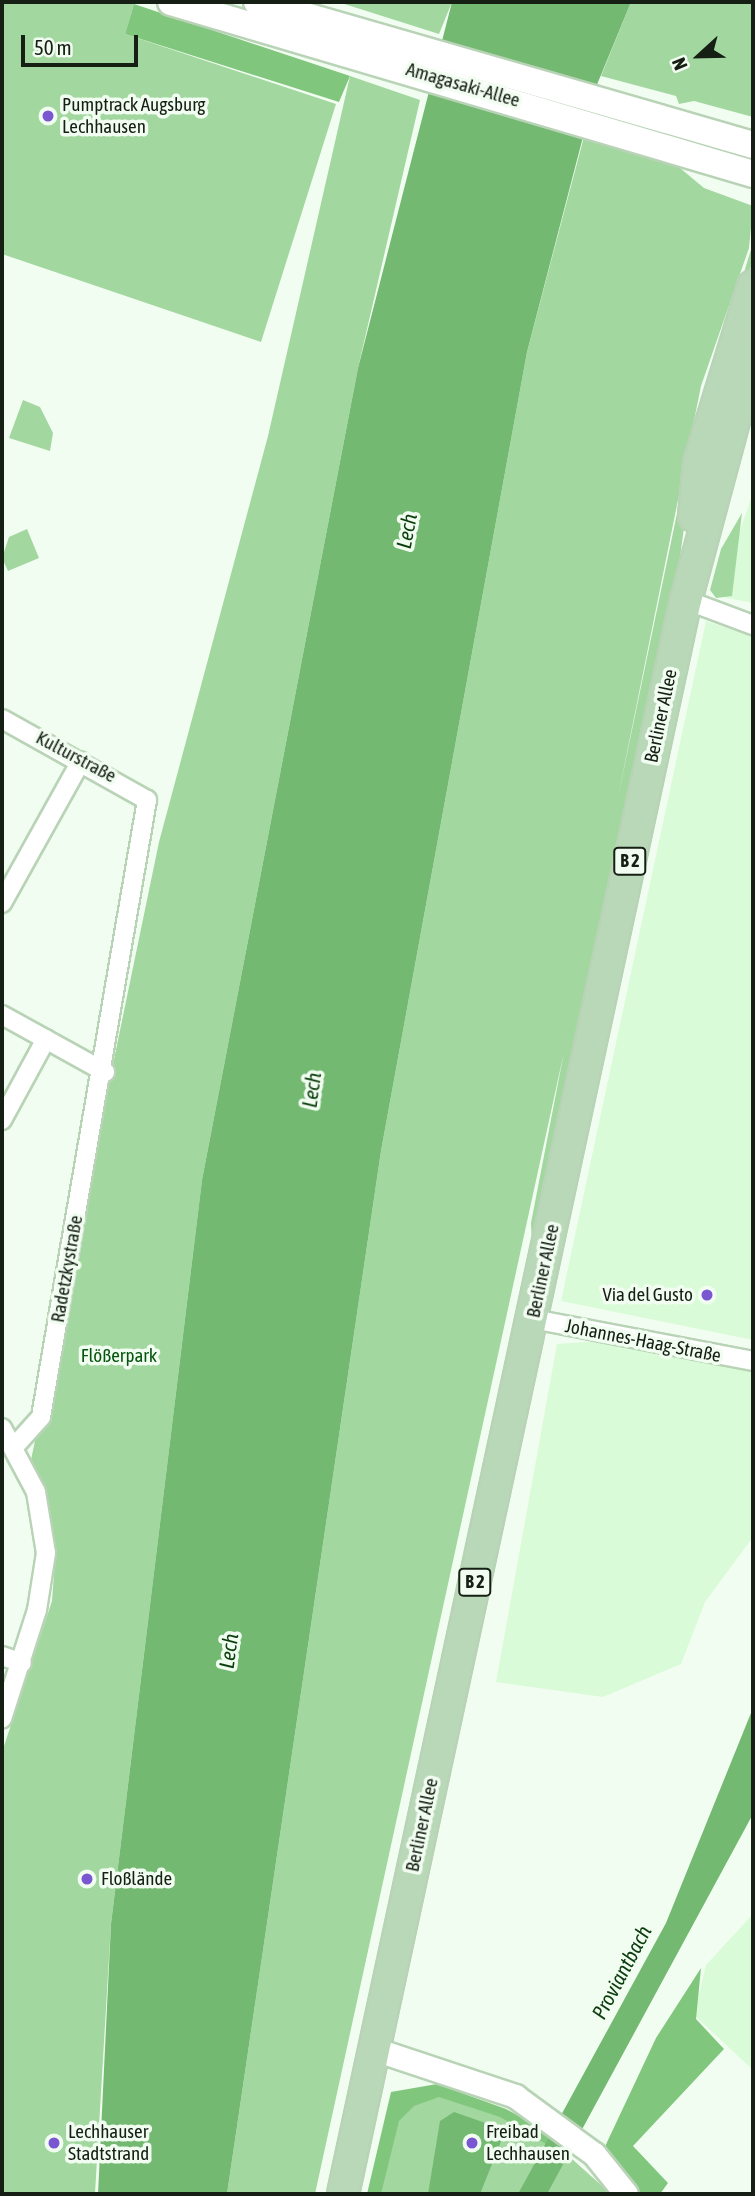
<!DOCTYPE html>
<html>
<head>
<meta charset="utf-8">
<style>
  body { margin:0 }
  #map { position:relative; width:755px; height:2196px; overflow:hidden; background:#f2fdf1; font-family:"Asap Condensed",sans-serif }
  div>[style] { position:absolute }
  .built>* { inset:0; background:#dafbd7 }
  .green>* { inset:0; background:#a3d7a0 }
  .forest>* { inset:0; background:#80c77d }
  .water>* { inset:0; background:#73b971 }
  .roads { filter:drop-shadow(2px 0 #b8d3b6) drop-shadow(-2px 0 #b8d3b6) drop-shadow(0 2px #b8d3b6) drop-shadow(0 -2px #b8d3b6) }
  .minor>* { height:18px; margin:-9px; padding:0 9px; transform-origin:9px; border-radius:9px; background:#fff }
  .tertiary>* { height:23px; margin:-11.5px; padding:0 11.5px; transform-origin:11.5px; border-radius:11.5px; background:#fff }
  .secondary>* { height:26px; margin:-13px; padding:0 13px; transform-origin:13px; border-radius:13px; background:#fff }
  .primary>* { height:30px; margin:-15px; padding:0 15px; transform-origin:15px; border-radius:15px; background:#b9d8b7 }
  .dots>* { width:19px; height:19px; translate:-50% -50%; box-sizing:border-box; border:4px solid #f2fdf1; border-radius:50% }
  span { translate:-50% -50%; white-space:nowrap; text-align:center; line-height:1.15; -webkit-text-stroke:7px #f2fdf1; paint-order:stroke }
  .shield-label span { padding:2px 5px; background:#f2fdf1; border:2px solid; border-radius:5px; -webkit-text-stroke-width:0 }
  .shield-label { font-size:18px; color:#151f14; font-weight:700 }
  .street-label { font-size:19px; color:#151f14 }
  .poi-label { font-size:19px; color:#151f14 }
  .left { translate:0 -50%; text-align:left }
  .right { translate:-100% -50%; text-align:right }
  .park-label { font-size:19px; color:#06550d }
  .water-label { font-size:21px; color:#0b3d0d; font-style:italic }
  .frame { position:absolute; inset:0; border:4px solid #151f14; pointer-events:none }
  .north { position:absolute; left:664px; top:21px; width:70px; height:70px; -webkit-text-stroke:5px #f2fdf1; paint-order:stroke; rotate:248deg; font-size:19px; font-weight:700; line-height:28px; text-align:center; color:#151f14 }
  .north::after { content:''; display:block; margin:auto; width:24px; height:32px; background:#151f14; clip-path:polygon(50% 0,100% 100%,50% 72%,0 100%) }
  .scale { position:absolute; left:21px; top:35px; width:117px; height:32px; box-sizing:border-box; border:4px solid #151f14; border-top:0; padding-left:9px; font-size:21px; line-height:24px; white-space:nowrap; color:#151f14; -webkit-text-stroke:5px #f2fdf1; paint-order:stroke }
</style>
</head>
<body>
<div id="map">
  <div class="built">
    <div style="clip-path:polygon(753px 493px,753px 603px,717px 596px)"></div>
    <div style="clip-path:polygon(706px 621px,753px 637px,753px 1340px,561px 1301px)"></div>
    <div style="clip-path:polygon(630px 1339px,753px 1361px,753px 1537px,705px 1602px,681px 1664px,603px 1697px,496px 1682px,557px 1344px)"></div>
    <div style="clip-path:polygon(753px 1914px,753px 2070px,694px 2015px,706px 1965px)"></div>
  </div>
  <div class="green">
    <div style="clip-path:polygon(2px 2px,134px 4px,125px 34px,336px 104px,261px 342px,2px 254px)"></div>
    <div style="clip-path:polygon(338px 2px,452px 2px,439px 34px)"></div>
    <div style="clip-path:polygon(631px 2px,753px 2px,753px 117px,694px 101px,679px 104px,676px 96px,601px 76px)"></div>
    <div style="clip-path:polygon(350px 76px,420px 100px,358px 368px,202px 1180px,111px 1924px,95px 2194px,2px 2194px,2px 1752px,52px 1601px,56px 1549px,31px 1460px,159px 842px,268px 436px)"></div>
    <div style="clip-path:polygon(585px 133px,668px 158px,704px 188px,753px 206px,749px 248px,701px 386px,617px 802px,691px 446px,753px 243px,753px 260px,692px 468px,679px 565px,552px 1164px,532px 1245px,531px 1223px,564px 1052px,315px 2194px,227px 2194px,381px 1151px,527px 352px)"></div>
    <div style="clip-path:polygon(23px 400px,40px 407px,53px 433px,50px 451px,9px 438px)"></div>
    <div style="clip-path:polygon(742px 513px,732px 596px,716px 598px,710px 590px,721px 549px)"></div>
    <div style="clip-path:polygon(27px 529px,39px 558px,8px 571px,2px 558px,9px 537px)"></div>
    <div style="clip-path:polygon(438px 2090px,542px 2132px,611px 2194px,378px 2194px,394px 2098px)"></div>
  </div>
  <div class="forest">
    <div style="clip-path:polygon(134px 4px,350px 76px,339px 102px,125px 34px)"></div>
    <div style="clip-path:polygon(701px 1968px,696px 2019px,724px 2049px,633px 2146px,668px 2183px,660px 2194px,638px 2194px,601px 2155px,656px 2038px)"></div>
    <div style="clip-path:polygon(437px 2084px,506px 2109px,551px 2134px,546px 2144px,500px 2117px,439px 2097px,414px 2106px,399px 2121px,381px 2194px,367px 2194px,391px 2092px)"></div>
  </div>
  <div class="water">
    <div style="clip-path:polygon(452px 2px,631px 2px,596px 87px,527px 352px,381px 1151px,227px 2194px,98px 2194px,111px 1924px,202px 1180px,358px 368px)"></div>
    <div style="clip-path:polygon(753px 1708px,753px 1814px,547px 2194px,518px 2194px,666px 1923px)"></div>
    <div style="clip-path:polygon(454px 2112px,494px 2126px,502px 2139px,480px 2194px,428px 2194px,440px 2121px)"></div>
  </div>
  <div class="roads">
    <div class="minor">
      <div style="left:686px;top:600px;width:72px;rotate:20.5deg"></div>
      <div style="left:2px;top:719px;width:166px;rotate:29.2deg"></div>
      <div style="left:147px;top:800px;width:626px;rotate:99.75deg"></div>
      <div style="left:41px;top:1417px;width:40px;rotate:132deg"></div>
      <div style="left:2px;top:903px;width:162px;rotate:-60.9deg"></div>
      <div style="left:2px;top:1015px;width:118px;rotate:29deg"></div>
      <div style="left:2px;top:1120px;width:92px;rotate:-61.5deg"></div>
      <div style="left:533px;top:1319px;width:224px;rotate:10.8deg"></div>
      <div style="left:2px;top:1428px;width:72px;rotate:62deg"></div>
      <div style="left:36px;top:1492px;width:62px;rotate:80.7deg"></div>
      <div style="left:46px;top:1553px;width:58px;rotate:99deg"></div>
      <div style="left:37px;top:1610px;width:114px;rotate:107.8deg"></div>
      <div style="left:2px;top:1656px;width:21px;rotate:19deg"></div>
    </div>
    <div class="tertiary">
      <div style="left:374px;top:2049px;width:149px;rotate:18.4deg"></div>
      <div style="left:515px;top:2096px;width:98px;rotate:36.3deg"></div>
      <div style="left:594px;top:2154px;width:51px;rotate:51.3deg"></div>
    </div>
    <div class="secondary">
      <div style="left:171px;top:2px;width:607px;rotate:16.46deg"></div>
      <div style="left:257px;top:2px;width:516px;rotate:16.08deg"></div>
    </div>
    <div class="primary">
      <div style="left:694px;top:516px;width:53px;rotate:-84.6deg"></div>
      <div style="left:699px;top:463px;width:185px;rotate:-73deg"></div>
      <div style="left:343px;top:2194px;width:1630px;rotate:-77.86deg"></div>
      <div style="left:686px;top:600px;width:259px;rotate:-75deg"></div>
    </div>
  </div>
  <div class="dots">
    <div style="left:48px;top:116px;background:#7a56d0"></div>
    <div style="left:707px;top:1295px;background:#7a56d0"></div>
    <div style="left:87px;top:1879px;background:#7a56d0"></div>
    <div style="left:54px;top:2143px;background:#7a56d0"></div>
    <div style="left:472px;top:2143px;background:#7a56d0"></div>
  </div>
  <div class="shield-label">
    <span style="left:630px;top:861px">B 2</span>
    <span style="left:475px;top:1582px">B 2</span>
  </div>
  <div class="street-label">
    <span style="left:463px;top:85px;rotate:16deg">Amagasaki-Allee</span>
    <span style="left:661px;top:716px;rotate:-78deg">Berliner Allee</span>
    <span style="left:76px;top:757px;rotate:28deg">Kulturstraße</span>
    <span style="left:67px;top:1269px;rotate:-80deg">Radetzkystraße</span>
    <span style="left:543px;top:1271px;rotate:-78deg">Berliner Allee</span>
    <span style="left:643px;top:1341px;rotate:11deg">Johannes-Haag-Straße</span>
    <span style="left:422px;top:1825px;rotate:-78deg">Berliner Allee</span>
  </div>
  <div class="poi-label">
    <span class="left" style="left:62px;top:116px">Pumptrack Augsburg<br>Lechhausen</span>
    <span class="right" style="left:693px;top:1295px">Via del Gusto</span>
    <span class="left" style="left:101px;top:1879px">Floßlände</span>
    <span class="left" style="left:68px;top:2143px">Lechhauser<br>Stadtstrand</span>
    <span class="left" style="left:486px;top:2143px">Freibad<br>Lechhausen</span>
  </div>
  <div class="park-label">
    <span style="left:119px;top:1356px">Flößerpark</span>
  </div>
  <div class="water-label">
    <span style="left:406px;top:531px;rotate:-79deg">Lech</span>
    <span style="left:311px;top:1090px;rotate:-82deg">Lech</span>
    <span style="left:228px;top:1651px;rotate:-82deg">Lech</span>
    <span style="left:621px;top:1972px;rotate:-62deg">Proviantbach</span>
  </div>
  <div class="frame"></div>
  <div class="north">N</div>
  <div class="scale">50 m</div>
</div>
</body>
</html>
